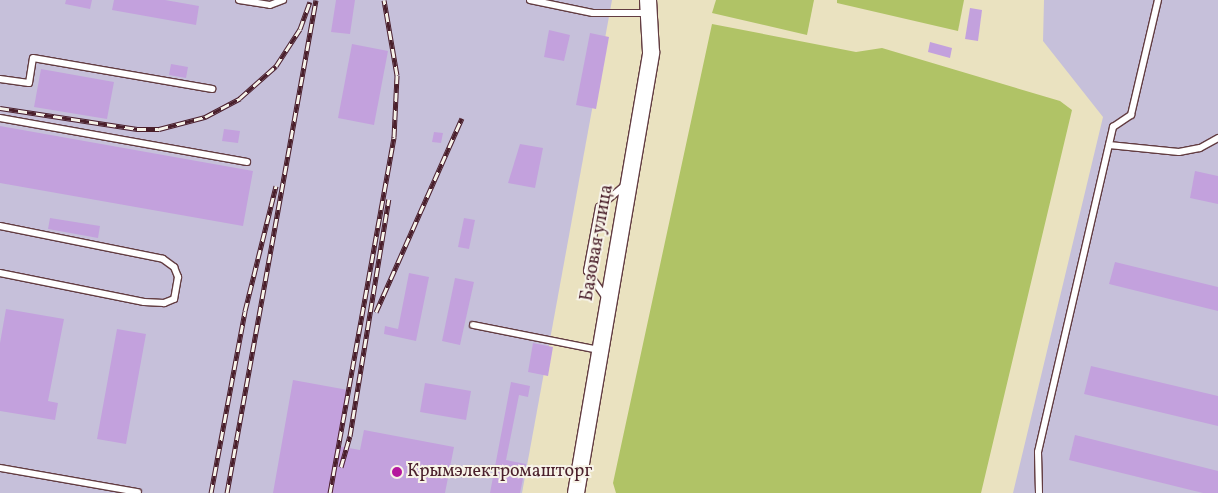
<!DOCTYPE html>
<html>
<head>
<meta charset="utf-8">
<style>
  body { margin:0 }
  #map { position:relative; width:1218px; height:493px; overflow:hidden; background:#eae2c0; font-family:Vollkorn,serif }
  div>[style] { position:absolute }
  .industrial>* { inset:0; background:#c6c0da }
  .green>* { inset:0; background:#b0c366 }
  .building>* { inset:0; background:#c3a1dd }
  .roads { filter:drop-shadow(1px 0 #623c41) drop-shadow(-1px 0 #623c41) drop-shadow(0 1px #623c41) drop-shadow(0 -1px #623c41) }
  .lane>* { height:6px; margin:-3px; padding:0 3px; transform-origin:3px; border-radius:3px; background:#fff }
  .secondary>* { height:16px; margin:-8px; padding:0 8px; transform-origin:8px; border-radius:8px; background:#fff }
  .rail>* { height:5px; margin-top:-2.5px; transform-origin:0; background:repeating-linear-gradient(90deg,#f7f3e8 0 9px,#4a1f2b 0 18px); box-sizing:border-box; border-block:1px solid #4a1f2b }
  .dots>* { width:14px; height:14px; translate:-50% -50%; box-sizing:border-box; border:2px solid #f7f3e8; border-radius:50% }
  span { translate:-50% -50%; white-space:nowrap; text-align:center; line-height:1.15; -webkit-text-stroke:4px #f7f3e8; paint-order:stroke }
  .street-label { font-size:18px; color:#4a1f2b }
  .poi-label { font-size:18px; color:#4a1f2b }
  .left { translate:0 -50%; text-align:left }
</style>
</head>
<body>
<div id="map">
  <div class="industrial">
    <div style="clip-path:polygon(0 0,612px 0,522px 493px,0 493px)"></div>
    <div style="clip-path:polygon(1044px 0,1218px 0,1218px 493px,1013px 493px,1103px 117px,1043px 41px)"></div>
  </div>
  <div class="green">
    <div style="clip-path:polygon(716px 0,814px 0,807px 35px,712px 13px)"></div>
    <div style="clip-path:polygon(837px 0,964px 0,958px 31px,837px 3px)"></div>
    <div style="clip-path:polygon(712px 24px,856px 52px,882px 48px,1060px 101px,1072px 110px,981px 493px,616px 493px,613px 483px)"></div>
  </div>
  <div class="building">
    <div style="clip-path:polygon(66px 0,92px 0,90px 9px,65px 4px)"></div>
    <div style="clip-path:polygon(114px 0,165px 0,199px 6px,196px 25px,112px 10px)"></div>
    <div style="clip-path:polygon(336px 0,355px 0,350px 34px,331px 32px)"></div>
    <div style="clip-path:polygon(970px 8px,982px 10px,978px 41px,965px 39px)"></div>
    <div style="clip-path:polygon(549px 30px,570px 35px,564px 61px,544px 57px)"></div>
    <div style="clip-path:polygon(590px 33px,609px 37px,596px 109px,576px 105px)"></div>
    <div style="clip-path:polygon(930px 42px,952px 48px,950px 58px,928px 52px)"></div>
    <div style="clip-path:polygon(352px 44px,388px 51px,374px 125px,338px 118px)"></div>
    <div style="clip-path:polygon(171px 64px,188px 67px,186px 78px,169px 75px)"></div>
    <div style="clip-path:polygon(41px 69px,114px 82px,107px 119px,34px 107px)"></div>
    <div style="clip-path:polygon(0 126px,253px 171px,243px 226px,0 183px)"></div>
    <div style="clip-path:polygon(224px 129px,240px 131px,238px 143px,222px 141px)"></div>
    <div style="clip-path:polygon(434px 132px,443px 133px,441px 143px,432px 142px)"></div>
    <div style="clip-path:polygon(520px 144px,543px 148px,535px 188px,508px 183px)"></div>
    <div style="clip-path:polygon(1195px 171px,1218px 176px,1218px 204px,1190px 198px)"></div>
    <div style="clip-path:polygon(50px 218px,100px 226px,98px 238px,48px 229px)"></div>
    <div style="clip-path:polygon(464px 218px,475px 220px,469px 249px,458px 247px)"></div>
    <div style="clip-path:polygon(1115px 262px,1218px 287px,1218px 311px,1109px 284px)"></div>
    <div style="clip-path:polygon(409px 273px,429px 277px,416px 341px,384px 334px,385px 326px,398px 329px)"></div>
    <div style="clip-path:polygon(455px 278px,474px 282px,460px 345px,442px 341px)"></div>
    <div style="clip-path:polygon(6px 309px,64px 319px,48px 401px,58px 403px,55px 420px,0 411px,0 343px)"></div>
    <div style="clip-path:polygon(117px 329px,146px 334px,126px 444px,97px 439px)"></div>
    <div style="clip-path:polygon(533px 343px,553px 347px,548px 376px,528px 372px)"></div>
    <div style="clip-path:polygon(1091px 366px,1218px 396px,1218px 426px,1084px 394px)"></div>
    <div style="clip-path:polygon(293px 380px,348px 390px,338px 446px,360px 450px,364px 430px,454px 447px,445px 493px,273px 493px)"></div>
    <div style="clip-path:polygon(511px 382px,530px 386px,528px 397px,519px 395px,506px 460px,526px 464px,520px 493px,490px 493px)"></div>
    <div style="clip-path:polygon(425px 383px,471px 391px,466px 420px,420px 412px)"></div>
    <div style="clip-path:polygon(1075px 435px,1218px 471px,1218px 493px,1203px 493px,1069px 460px)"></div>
  </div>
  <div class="roads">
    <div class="lane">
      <div style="left:239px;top:0;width:31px;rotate:9deg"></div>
      <div style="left:270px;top:5px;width:14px;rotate:-21deg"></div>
      <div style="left:530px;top:0;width:64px;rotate:11.7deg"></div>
      <div style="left:593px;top:13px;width:54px"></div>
      <div style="left:0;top:79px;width:29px;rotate:8deg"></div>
      <div style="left:29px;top:83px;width:25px;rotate:-81deg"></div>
      <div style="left:33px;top:58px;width:182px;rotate:9.8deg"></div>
      <div style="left:0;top:118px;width:251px;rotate:10.1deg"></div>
      <div style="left:1109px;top:145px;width:70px;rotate:5.7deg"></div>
      <div style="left:1179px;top:152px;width:21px;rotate:-11deg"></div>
      <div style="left:1200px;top:148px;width:21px;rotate:-29deg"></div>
      <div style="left:0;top:226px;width:166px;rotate:11.4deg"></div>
      <div style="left:163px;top:259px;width:14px;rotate:36deg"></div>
      <div style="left:174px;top:267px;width:11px;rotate:68deg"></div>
      <div style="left:178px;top:277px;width:22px;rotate:100deg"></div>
      <div style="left:174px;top:299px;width:11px;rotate:158deg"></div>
      <div style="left:164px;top:303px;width:20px;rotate:-177deg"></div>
      <div style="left:144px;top:302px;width:147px;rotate:-168.6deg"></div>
      <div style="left:606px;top:298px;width:33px;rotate:-125deg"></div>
      <div style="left:587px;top:271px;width:65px;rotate:-79.4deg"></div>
      <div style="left:599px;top:207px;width:34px;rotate:-40deg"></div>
      <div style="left:473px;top:325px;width:128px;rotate:11.2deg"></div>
      <div style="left:0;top:468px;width:140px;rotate:9.9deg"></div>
      <div style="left:1039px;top:493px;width:41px;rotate:-91.4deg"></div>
      <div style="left:1038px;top:452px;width:334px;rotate:-77deg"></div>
      <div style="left:1113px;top:127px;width:22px;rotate:-34deg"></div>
      <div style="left:1131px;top:115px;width:118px;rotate:-76.8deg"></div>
    </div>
    <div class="secondary">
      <div style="left:576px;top:493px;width:447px;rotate:-80.3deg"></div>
      <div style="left:651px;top:52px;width:52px;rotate:-93.3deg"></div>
    </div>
  </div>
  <div class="rail">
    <div style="left:0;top:108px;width:139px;rotate:8.7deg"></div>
    <div style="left:137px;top:129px;width:22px"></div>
    <div style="left:159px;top:129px;width:48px;rotate:-14.6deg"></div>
    <div style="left:205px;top:117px;width:40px;rotate:-28deg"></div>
    <div style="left:240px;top:98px;width:48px;rotate:-41.6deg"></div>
    <div style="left:276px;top:66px;width:44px;rotate:-57deg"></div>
    <div style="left:300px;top:29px;width:29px;rotate:-70deg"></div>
    <div style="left:376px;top:312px;width:212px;rotate:-66.1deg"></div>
    <div style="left:341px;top:467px;width:32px;rotate:-74deg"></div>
    <div style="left:350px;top:436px;width:240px;rotate:-80.7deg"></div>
    <div style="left:211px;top:493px;width:185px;rotate:-79.4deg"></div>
    <div style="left:245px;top:311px;width:129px;rotate:-76.1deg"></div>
    <div style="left:227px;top:493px;width:501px;rotate:-79.77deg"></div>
    <div style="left:330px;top:493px;width:362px;rotate:-79.8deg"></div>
    <div style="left:394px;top:137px;width:62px;rotate:-87.2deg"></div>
    <div style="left:397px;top:75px;width:76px;rotate:-99.8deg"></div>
  </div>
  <div class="dots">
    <div style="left:397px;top:472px;background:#b5179e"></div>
  </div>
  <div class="street-label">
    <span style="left:598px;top:243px;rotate:-80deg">Базовая улица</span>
  </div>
  <div class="poi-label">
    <span class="left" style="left:407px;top:472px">Крымэлектромашторг</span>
  </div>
</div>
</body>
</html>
